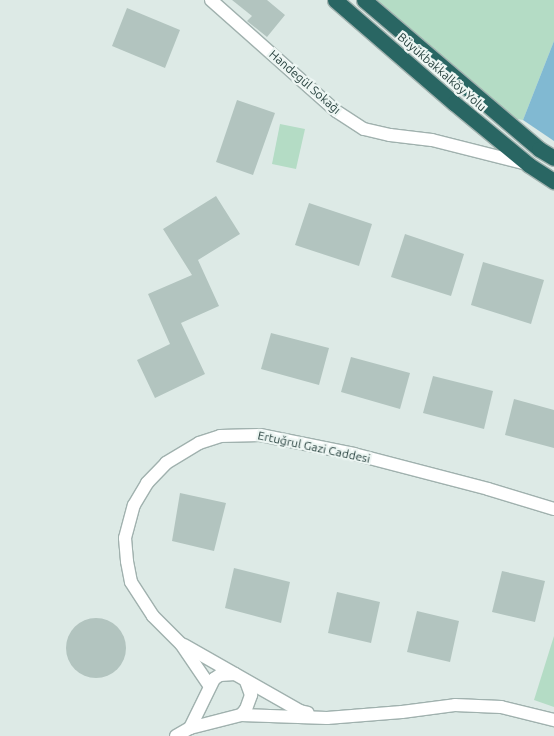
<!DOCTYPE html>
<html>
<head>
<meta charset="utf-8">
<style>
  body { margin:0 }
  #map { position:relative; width:554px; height:736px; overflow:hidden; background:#ddeae6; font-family:Ubuntu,sans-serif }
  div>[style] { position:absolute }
  .green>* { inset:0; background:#b4dcc5 }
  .water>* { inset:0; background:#81b9d2 }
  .building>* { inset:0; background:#b2c4bf }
  .round { border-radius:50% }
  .roads { filter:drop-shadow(1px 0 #a0b1ae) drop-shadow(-1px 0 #a0b1ae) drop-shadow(0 1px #a0b1ae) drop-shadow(0 -1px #a0b1ae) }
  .minor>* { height:12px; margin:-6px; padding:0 6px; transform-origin:6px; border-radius:6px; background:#fff }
  .highway>* { height:15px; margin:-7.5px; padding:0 7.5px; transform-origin:7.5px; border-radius:7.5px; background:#296663 }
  span { translate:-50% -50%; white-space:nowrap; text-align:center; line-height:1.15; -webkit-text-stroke:4.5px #edf6f3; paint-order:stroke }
  .street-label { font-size:12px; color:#1e3936 }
</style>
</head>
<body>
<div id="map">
  <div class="green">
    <div style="clip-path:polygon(377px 0,554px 0,554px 41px,523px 120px,511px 118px)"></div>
    <div style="clip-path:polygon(280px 124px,305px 129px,296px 169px,272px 164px)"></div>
    <div style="clip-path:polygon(554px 636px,554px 707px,534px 700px)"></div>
  </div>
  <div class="water">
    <div style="clip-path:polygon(554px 41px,554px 141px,523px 120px)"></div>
  </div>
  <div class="building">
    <div style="clip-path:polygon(232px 0,267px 0,285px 15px,267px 37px,247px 21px,252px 16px)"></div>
    <div style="clip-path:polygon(127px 8px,180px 30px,165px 68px,112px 46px)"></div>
    <div style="clip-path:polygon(237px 100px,275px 113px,253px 175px,216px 162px)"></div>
    <div style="clip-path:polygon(216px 196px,240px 234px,198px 260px,219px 306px,181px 323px,205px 374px,155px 398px,137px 360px,170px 344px,148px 294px,192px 275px,163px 229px)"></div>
    <div style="clip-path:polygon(309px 203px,372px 224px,359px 266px,295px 245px)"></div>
    <div style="clip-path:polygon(405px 234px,464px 254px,451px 296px,391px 277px)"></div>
    <div style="clip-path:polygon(483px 262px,544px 280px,531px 324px,471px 305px)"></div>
    <div style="clip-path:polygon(271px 333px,329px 348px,319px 385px,261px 369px)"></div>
    <div style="clip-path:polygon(351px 357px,410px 373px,400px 409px,341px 392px)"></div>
    <div style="clip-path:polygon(433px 376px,493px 391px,484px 429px,423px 413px)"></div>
    <div style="clip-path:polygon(514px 399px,554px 410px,554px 448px,505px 435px)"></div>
    <div style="clip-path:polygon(180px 493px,226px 503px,214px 551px,172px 541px)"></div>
    <div style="clip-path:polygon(234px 568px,290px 582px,281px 623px,225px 608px)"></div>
    <div style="clip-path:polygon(502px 571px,545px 581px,535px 622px,492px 612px)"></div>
    <div style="clip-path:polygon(337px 592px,380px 602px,371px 643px,328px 633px)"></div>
    <div style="clip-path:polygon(417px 611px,459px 621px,450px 662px,407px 652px)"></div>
    <div class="round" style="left:66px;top:618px;width:60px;height:60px"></div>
  </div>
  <div class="roads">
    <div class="minor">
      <div style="left:211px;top:0;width:167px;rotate:41.6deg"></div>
      <div style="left:336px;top:111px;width:33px;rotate:33deg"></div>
      <div style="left:364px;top:129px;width:27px;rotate:13deg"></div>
      <div style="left:390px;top:135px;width:42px;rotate:6.8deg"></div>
      <div style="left:432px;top:140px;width:98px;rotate:14.2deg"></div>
      <div style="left:184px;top:645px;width:133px;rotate:29.6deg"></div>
      <div style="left:300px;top:711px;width:8px;rotate:14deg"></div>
      <div style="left:209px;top:685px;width:50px;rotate:-124.3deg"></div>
      <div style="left:181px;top:644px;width:40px;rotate:-135deg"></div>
      <div style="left:153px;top:616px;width:40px;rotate:-122.9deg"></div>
      <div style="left:131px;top:582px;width:21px;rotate:-101deg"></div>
      <div style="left:127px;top:561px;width:23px;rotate:-95deg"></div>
      <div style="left:125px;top:538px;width:34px;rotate:-75deg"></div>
      <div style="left:134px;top:505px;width:26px;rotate:-59deg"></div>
      <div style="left:147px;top:483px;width:28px;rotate:-46deg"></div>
      <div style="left:166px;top:463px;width:39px;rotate:-31deg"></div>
      <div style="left:199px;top:443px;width:22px;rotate:-18deg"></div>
      <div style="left:220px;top:436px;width:40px;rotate:-1.4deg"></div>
      <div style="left:260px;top:435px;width:96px;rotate:11.4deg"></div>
      <div style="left:354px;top:454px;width:138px;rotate:14.6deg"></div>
      <div style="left:488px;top:489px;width:69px;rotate:16.9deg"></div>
      <div style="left:241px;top:715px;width:86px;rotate:2deg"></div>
      <div style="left:327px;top:718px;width:75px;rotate:-4.6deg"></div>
      <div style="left:402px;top:712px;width:53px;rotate:-7.5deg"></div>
      <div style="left:455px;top:705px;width:46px;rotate:2.5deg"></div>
      <div style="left:501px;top:707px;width:55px;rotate:13.8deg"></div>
      <div style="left:190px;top:728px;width:55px;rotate:-63.9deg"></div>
      <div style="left:214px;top:679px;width:7px;rotate:-34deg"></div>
      <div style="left:220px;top:675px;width:15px;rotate:-4deg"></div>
      <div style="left:176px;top:736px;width:16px;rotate:-30deg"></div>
      <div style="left:190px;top:728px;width:53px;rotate:-14.3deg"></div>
      <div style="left:241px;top:715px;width:8px;rotate:-50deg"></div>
      <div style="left:246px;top:709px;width:15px;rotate:-70deg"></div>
      <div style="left:251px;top:695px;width:15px;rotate:-110deg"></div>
    </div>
    <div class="highway">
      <div style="left:335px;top:0;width:157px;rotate:40.9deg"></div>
      <div style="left:454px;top:103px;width:97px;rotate:39.6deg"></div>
      <div style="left:529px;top:165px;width:30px;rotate:33deg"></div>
      <div style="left:364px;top:0;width:230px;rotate:40.4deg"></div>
      <div style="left:539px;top:149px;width:17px;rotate:31deg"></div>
    </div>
  </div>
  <div class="street-label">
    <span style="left:442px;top:72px;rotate:41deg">Büyükbakkalköy Yolu</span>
    <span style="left:305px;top:82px;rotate:41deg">Handegül Sokağı</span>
    <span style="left:314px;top:447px;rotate:12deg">Ertuğrul Gazi Caddesi</span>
  </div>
</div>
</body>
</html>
